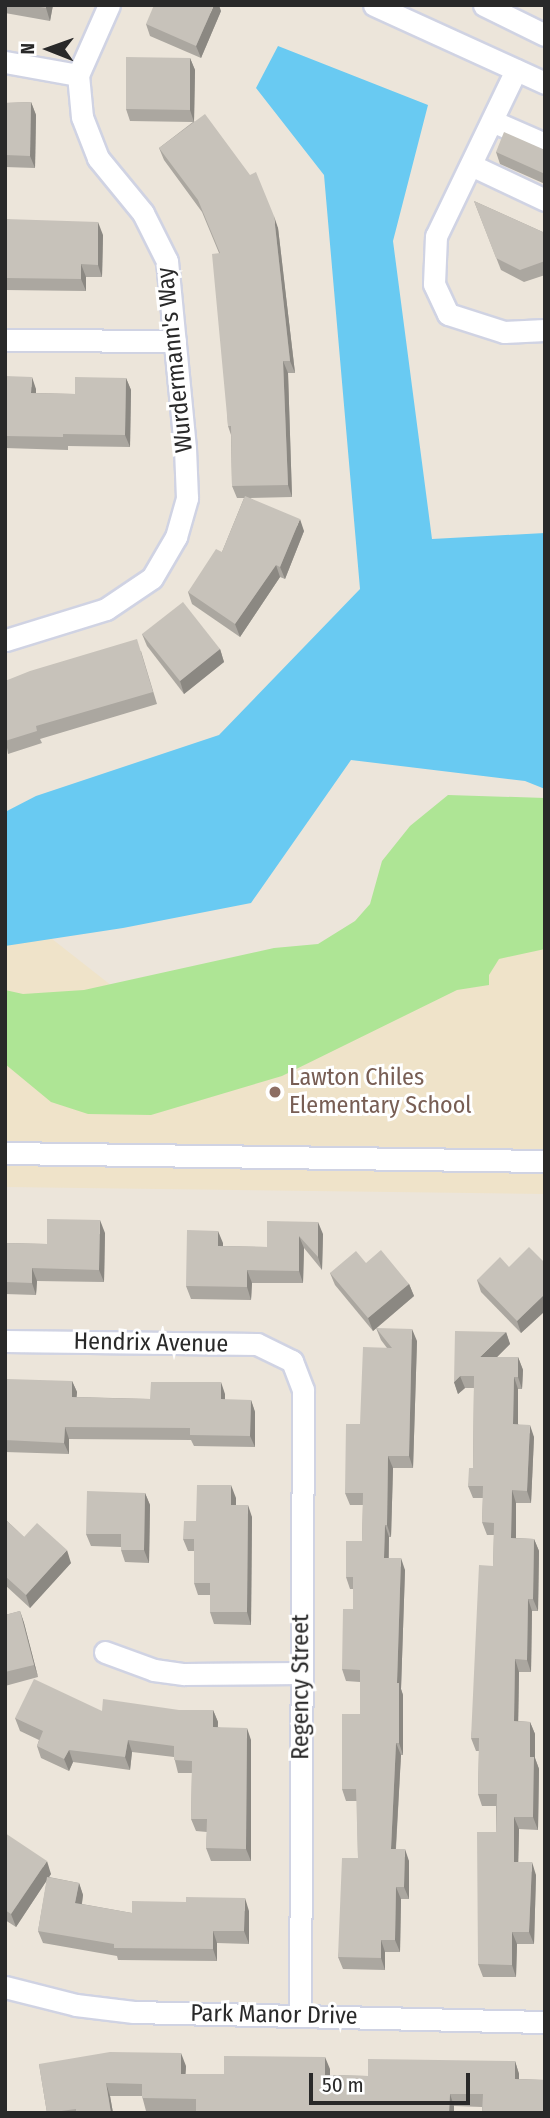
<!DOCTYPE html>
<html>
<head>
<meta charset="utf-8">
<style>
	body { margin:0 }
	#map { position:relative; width:550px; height:2118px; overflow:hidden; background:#ece5da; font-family:"Fira Sans Condensed",sans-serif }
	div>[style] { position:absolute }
	.education>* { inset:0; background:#efe3c9 }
	.green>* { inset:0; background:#aee595 }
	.water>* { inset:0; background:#69caf2 }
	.roads { filter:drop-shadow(2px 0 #d0d3e3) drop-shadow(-2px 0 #d0d3e3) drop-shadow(0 2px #d0d3e3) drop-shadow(0 -2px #d0d3e3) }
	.minor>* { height:21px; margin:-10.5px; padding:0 10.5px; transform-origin:10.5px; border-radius:10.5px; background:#fff }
	.wall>* { inset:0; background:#aba7a0 }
	.shaded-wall>* { inset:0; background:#8b8882 }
	.building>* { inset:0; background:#c7c2ba }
	.dots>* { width:19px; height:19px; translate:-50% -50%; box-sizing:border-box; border:4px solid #fff; border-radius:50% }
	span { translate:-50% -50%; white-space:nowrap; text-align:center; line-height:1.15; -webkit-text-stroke:6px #fff; paint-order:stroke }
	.street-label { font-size:24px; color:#292929 }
	.education-label { font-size:24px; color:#785e54 }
	.left { translate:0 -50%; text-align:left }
	.frame { position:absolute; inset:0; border:7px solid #292929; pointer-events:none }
	.north { position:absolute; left:14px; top:14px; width:70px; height:70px; -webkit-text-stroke:5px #fff; paint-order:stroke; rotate:271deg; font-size:19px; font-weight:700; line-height:28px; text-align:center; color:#292929 }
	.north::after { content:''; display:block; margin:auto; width:24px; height:32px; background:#292929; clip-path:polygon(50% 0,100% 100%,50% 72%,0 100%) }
	.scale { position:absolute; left:309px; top:2073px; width:161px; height:32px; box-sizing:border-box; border:4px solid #292929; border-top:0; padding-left:9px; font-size:21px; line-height:24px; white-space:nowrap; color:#292929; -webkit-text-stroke:5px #fff; paint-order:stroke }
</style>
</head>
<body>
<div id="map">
	<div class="education">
		<div style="clip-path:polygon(545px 818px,545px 1194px,5px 1187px,5px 902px,126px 997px,419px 930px)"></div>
	</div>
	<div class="green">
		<div style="clip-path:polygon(448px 795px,545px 798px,545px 949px,499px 959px,489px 975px,489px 985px,457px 990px,282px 1076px,151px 1115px,88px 1114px,51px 1102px,5px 1064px,5px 990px,23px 994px,84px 990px,274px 948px,318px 944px,355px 921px,370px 904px,382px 861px,410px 826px)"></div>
	</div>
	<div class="water">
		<div style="clip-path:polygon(278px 46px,428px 105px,393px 241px,432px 539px,545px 533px,545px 789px,525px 781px,351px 760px,251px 903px,123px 928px,5px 946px,5px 812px,36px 796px,219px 735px,360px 589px,324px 175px,256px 88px)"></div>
	</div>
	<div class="roads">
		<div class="minor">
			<div style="left:374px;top:5px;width:188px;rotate:24.5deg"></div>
			<div style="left:484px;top:5px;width:68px;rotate:26.2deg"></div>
			<div style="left:5px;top:62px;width:74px;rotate:10.1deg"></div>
			<div style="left:516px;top:70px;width:184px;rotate:115.7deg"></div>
			<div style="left:436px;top:236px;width:48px;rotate:92.4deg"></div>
			<div style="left:434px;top:284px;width:33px;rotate:65deg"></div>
			<div style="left:448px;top:314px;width:59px;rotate:17.8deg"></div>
			<div style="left:504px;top:332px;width:41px;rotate:-2.8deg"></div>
			<div style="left:492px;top:121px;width:58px;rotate:23.5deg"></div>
			<div style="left:471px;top:165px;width:82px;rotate:25.3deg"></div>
			<div style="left:5px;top:340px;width:170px;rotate:0.3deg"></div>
			<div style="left:6px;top:640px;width:105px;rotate:-17.2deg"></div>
			<div style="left:106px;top:609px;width:55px;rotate:-34deg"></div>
			<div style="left:152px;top:578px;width:48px;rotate:-59.7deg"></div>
			<div style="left:176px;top:537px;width:41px;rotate:-74.2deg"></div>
			<div style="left:187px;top:498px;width:50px;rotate:-92.3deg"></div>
			<div style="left:185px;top:448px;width:188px;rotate:-95.5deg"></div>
			<div style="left:167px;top:261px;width:54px;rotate:-116.6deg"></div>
			<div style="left:143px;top:213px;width:71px;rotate:-129.3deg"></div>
			<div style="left:98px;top:158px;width:44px;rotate:-111.3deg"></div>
			<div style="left:82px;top:117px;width:42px;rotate:-95.4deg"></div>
			<div style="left:78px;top:75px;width:77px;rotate:-66.1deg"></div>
			<div style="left:5px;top:1153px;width:540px;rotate:0.85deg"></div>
			<div style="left:5px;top:1341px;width:252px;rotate:0.7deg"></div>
			<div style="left:257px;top:1344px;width:39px;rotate:26deg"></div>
			<div style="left:292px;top:1361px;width:31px;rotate:69deg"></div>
			<div style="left:303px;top:1390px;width:626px;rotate:90.27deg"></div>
			<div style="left:105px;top:1652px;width:52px;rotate:20.2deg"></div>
			<div style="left:154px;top:1670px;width:30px;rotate:8deg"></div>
			<div style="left:184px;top:1674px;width:117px;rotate:-0.5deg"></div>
			<div style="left:5px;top:1987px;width:73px;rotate:14.2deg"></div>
			<div style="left:76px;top:2005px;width:58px;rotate:6.9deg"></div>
			<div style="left:134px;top:2012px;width:411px;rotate:1.4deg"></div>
		</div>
	</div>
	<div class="wall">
		<div style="clip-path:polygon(5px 5px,53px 5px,50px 21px,5px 13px)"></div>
		<div style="clip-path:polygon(221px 11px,201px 58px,150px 36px,146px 24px)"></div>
		<div style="clip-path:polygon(190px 58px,195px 70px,194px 121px,278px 228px,295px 373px,288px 373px,292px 497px,250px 498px,304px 531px,285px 579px,280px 577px,240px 637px,192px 604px,188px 592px,222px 552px,244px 498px,237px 498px,232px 486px,231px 435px,228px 426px,219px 253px,202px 212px,164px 160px,159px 148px,193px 122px,130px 121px,126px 109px)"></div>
		<div style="clip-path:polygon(31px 102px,36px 115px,35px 168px,5px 167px,5px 103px)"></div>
		<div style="clip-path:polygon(545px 150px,545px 184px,500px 164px,496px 152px)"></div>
		<div style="clip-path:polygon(474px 201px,545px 233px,545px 275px,524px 282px,501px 270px)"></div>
		<div style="clip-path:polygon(5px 219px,103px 235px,102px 277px,86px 277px,86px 291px,5px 290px)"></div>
		<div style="clip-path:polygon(5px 376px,36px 389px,36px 393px,75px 394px,126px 378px,131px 390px,130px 447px,68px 446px,68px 450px,5px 448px)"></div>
		<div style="clip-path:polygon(142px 634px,220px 649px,224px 662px,184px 694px,147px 646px)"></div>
		<div style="clip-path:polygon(141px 651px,157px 704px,40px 739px,42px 743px,8px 754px,7px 748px,5px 749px,5px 681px)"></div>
		<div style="clip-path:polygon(267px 1221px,323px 1234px,322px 1270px,304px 1248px,303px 1283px,252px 1283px,251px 1300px,191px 1299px,186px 1286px,223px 1243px,223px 1246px,267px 1247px)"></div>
		<div style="clip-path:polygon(105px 1233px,104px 1282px,37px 1281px,36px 1295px,5px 1294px,5px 1236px,7px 1243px,47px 1244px)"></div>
		<div style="clip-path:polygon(366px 1263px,409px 1284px,414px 1296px,373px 1331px,335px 1285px,330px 1273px)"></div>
		<div style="clip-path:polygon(545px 1263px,545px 1311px,521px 1333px,481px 1292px,477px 1280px,509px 1267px)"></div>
		<div style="clip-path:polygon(376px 1328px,417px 1341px,413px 1468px,393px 1468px,391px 1537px,389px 1537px,389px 1558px,405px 1570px,401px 1689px,403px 1695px,403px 1755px,401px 1755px,396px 1849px,409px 1861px,409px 1899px,401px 1899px,400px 1952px,385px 1952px,385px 1970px,343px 1969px,338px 1957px,358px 1858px,357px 1801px,346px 1801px,342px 1789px,360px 1714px,360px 1682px,346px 1681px,342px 1669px,353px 1609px,353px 1589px,350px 1589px,346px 1577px,362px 1541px,363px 1505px,350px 1505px,345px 1493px,360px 1424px,387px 1348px,381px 1340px)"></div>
		<div style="clip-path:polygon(506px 1332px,510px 1344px,497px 1357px,518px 1357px,523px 1370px,522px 1389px,518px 1389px,518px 1424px,534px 1437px,531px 1503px,516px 1503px,516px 1538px,534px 1539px,539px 1551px,538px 1611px,532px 1611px,531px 1672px,519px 1672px,518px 1721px,530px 1722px,535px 1734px,535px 1758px,539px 1769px,538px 1830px,519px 1829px,518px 1862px,536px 1875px,534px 1944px,517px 1944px,516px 1977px,483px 1977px,478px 1964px,496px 1832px,496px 1806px,482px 1806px,478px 1794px,479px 1751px,476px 1751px,471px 1738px,493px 1566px,494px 1535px,487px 1535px,482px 1522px,483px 1498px,473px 1498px,468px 1486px,473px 1468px,474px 1388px,465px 1388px,458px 1394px,454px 1382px)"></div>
		<div style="clip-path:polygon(72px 1381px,77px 1392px,76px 1397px,150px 1399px,225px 1394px,225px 1400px,251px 1400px,255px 1412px,255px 1447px,194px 1446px,191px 1440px,69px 1439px,69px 1454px,5px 1452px,5px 1396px)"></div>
		<div style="clip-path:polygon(145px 1493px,150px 1505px,149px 1563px,125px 1562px,121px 1550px,121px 1547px,91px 1546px,86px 1534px)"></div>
		<div style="clip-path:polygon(236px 1498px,236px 1505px,252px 1517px,251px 1625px,214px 1624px,210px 1612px,210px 1595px,198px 1595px,194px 1583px,194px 1551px,188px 1551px,183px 1539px,196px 1521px)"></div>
		<div style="clip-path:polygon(5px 1519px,24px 1537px,71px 1563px,30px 1608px,5px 1585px)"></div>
		<div style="clip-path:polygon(20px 1611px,24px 1623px,38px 1677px,5px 1686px,5px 1615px)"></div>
		<div style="clip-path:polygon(179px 1710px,213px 1710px,218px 1722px,218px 1727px,251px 1740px,251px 1861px,211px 1861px,206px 1848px,207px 1832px,196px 1831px,191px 1819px,192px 1773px,178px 1773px,174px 1757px,132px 1752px,130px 1770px,73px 1762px,69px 1771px,41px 1758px,37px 1746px,39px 1740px,20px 1731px,15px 1718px,102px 1711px)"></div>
		<div style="clip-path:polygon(5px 1833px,51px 1874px,49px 1877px,79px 1883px,83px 1895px,82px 1904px,132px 1913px,249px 1911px,249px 1944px,217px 1943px,217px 1961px,118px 1960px,117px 1956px,43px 1943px,38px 1931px,47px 1880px,16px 1927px,5px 1920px)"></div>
		<div style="clip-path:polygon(515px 2061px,519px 2074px,519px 2079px,545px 2080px,545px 2113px,482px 2113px,482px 2107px,454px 2106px,454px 2113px,196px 2113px,196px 2111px,146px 2111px,142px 2096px,110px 2096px,113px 2113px,47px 2113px,39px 2064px,186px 2066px,185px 2074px,224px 2074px,330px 2069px,330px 2075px,368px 2076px)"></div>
	</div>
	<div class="shaded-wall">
		<div style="clip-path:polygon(46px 5px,53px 5px,50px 21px,46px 8px)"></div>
		<div style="clip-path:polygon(214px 5px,219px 5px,221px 11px,201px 58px,196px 46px)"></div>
		<div style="clip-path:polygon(190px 58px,195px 70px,194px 122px,190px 110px)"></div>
		<div style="clip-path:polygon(31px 102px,36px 115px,35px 168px,30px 156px)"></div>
		<div style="clip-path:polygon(274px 216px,278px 228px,295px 373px,290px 361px)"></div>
		<div style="clip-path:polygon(98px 222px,103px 235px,102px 277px,98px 265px)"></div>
		<div style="clip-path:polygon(81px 264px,86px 277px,86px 291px,81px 279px)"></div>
		<div style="clip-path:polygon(283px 361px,288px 373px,292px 497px,288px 485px)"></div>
		<div style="clip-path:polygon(32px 377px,36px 389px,36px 406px,31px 393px)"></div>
		<div style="clip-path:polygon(126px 378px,131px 390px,130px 447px,125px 435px)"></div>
		<div style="clip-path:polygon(300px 519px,304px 531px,285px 579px,280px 567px)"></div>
		<div style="clip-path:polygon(276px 565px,280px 577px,240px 637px,235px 624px)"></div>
		<div style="clip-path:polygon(220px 649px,224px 662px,184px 694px,180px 681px)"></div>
		<div style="clip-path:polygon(100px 1220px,105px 1233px,104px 1282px,99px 1270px)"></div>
		<div style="clip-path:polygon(318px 1222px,323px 1234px,322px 1270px,318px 1257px)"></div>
		<div style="clip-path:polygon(218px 1231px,223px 1243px,223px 1258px,218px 1246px)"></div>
		<div style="clip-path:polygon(299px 1236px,304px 1248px,303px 1283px,299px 1271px)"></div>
		<div style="clip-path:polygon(32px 1268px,37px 1281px,36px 1295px,32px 1283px)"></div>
		<div style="clip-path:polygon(247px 1270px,252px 1283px,251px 1300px,247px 1287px)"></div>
		<div style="clip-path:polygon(409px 1284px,414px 1296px,373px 1331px,368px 1318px)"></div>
		<div style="clip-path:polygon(545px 1294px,545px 1311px,521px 1333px,517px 1321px)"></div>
		<div style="clip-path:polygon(412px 1329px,417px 1341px,413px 1468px,409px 1456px)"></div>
		<div style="clip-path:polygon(506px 1332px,510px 1344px,485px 1369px,480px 1357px)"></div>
		<div style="clip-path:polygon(518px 1357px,523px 1370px,522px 1389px,518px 1377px)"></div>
		<div style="clip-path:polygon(460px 1376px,465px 1388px,458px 1394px,454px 1382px)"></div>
		<div style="clip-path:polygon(514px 1377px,518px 1389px,518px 1437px,513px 1424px)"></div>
		<div style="clip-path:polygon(72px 1381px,77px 1392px,76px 1409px,72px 1397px)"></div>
		<div style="clip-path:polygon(221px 1382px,225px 1394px,225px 1411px,221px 1399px)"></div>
		<div style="clip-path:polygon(251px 1400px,255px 1412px,255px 1447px,250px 1436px)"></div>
		<div style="clip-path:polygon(530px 1425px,534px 1437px,531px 1503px,527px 1491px)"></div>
		<div style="clip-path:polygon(65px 1427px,69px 1439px,69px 1454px,64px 1443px)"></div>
		<div style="clip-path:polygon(388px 1456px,393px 1468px,391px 1537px,387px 1525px)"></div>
		<div style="clip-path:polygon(231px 1485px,236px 1498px,236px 1517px,231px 1505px)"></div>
		<div style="clip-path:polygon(512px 1490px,516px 1503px,516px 1550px,511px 1538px)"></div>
		<div style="clip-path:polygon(145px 1493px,150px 1505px,149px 1563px,144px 1550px)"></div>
		<div style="clip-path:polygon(248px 1505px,252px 1517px,251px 1625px,247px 1612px)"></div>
		<div style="clip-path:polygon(385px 1525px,389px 1537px,388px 1570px,384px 1558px)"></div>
		<div style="clip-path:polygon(534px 1539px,539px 1551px,538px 1611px,533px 1599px)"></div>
		<div style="clip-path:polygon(67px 1550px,71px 1563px,30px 1608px,26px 1595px)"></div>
		<div style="clip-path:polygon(401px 1558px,405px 1570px,401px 1689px,403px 1695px,403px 1755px,399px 1743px,397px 1683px)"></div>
		<div style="clip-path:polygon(528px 1599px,532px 1611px,531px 1672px,527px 1660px)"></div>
		<div style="clip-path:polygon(20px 1611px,24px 1623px,38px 1677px,34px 1665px)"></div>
		<div style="clip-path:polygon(515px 1659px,519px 1672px,518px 1734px,514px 1721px)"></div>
		<div style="clip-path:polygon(213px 1710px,218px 1722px,217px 1739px,213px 1727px)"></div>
		<div style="clip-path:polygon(530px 1722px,535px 1734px,535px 1758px,539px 1769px,538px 1830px,533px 1817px,530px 1757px)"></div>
		<div style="clip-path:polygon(247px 1728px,251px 1740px,251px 1861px,246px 1849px)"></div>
		<div style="clip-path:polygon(128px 1740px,132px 1752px,130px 1770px,125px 1757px)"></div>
		<div style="clip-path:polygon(396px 1743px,401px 1755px,395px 1861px,391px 1849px)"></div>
		<div style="clip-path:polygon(69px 1750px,73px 1762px,69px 1771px,64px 1759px)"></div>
		<div style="clip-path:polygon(514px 1817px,519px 1829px,518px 1874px,514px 1862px)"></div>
		<div style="clip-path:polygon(405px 1849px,409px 1861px,409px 1899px,404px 1887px)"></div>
		<div style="clip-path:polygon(47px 1861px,51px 1874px,16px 1927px,11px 1914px)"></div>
		<div style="clip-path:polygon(532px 1862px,536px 1875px,534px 1944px,529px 1932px)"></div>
		<div style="clip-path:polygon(79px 1883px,83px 1895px,80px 1915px,75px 1903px)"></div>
		<div style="clip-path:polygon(396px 1887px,401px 1899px,400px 1952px,395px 1940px)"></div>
		<div style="clip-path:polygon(245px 1898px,249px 1911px,249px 1944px,244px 1931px)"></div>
		<div style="clip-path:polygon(213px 1931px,217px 1943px,217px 1961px,213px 1949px)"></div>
		<div style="clip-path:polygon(512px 1932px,517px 1944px,516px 1977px,512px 1965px)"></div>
		<div style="clip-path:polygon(381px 1940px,385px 1952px,385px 1970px,381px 1958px)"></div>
		<div style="clip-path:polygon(181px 2053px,186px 2066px,185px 2086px,181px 2074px)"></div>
		<div style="clip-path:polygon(325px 2057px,330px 2069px,330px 2087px,325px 2075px)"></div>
		<div style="clip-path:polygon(515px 2061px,519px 2074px,519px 2091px,515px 2079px)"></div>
		<div style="clip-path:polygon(106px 2083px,110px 2096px,113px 2113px,111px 2113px)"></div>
		<div style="clip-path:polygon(450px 2094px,454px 2106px,454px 2113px,449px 2113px)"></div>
	</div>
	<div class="building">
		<div style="clip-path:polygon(27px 5px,46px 5px,46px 8px)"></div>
		<div style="clip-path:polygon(154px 5px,214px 5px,196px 46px,146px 24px)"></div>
		<div style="clip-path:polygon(126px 57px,190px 58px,190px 110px,126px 109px)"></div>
		<div style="clip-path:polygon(31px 102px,30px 156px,5px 155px,5px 103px)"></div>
		<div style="clip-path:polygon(205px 114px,250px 175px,256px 172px,274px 216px,290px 361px,283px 361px,288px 485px,232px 486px,231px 426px,228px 426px,212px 254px,220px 253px,198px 200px,159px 148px)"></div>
		<div style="clip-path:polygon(504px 132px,545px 150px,545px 174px,496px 152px)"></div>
		<div style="clip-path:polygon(474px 201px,545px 233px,545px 261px,520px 270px,496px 258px)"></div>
		<div style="clip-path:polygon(5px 219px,98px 222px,98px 265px,81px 264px,81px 279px,5px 278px)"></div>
		<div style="clip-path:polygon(5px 376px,32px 377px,31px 393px,75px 394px,75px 377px,126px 378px,125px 435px,63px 434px,63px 437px,5px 436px)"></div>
		<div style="clip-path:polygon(245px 496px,300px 519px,280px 567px,276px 565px,235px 624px,188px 592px,216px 549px,222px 552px)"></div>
		<div style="clip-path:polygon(183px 602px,220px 649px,180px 681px,142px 634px)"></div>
		<div style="clip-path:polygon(137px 639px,153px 692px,36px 726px,37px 731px,5px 741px,5px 681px,30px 671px)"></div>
		<div style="clip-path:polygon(47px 1219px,100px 1220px,99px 1270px,32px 1268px,32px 1283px,5px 1282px,5px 1243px,47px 1244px)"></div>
		<div style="clip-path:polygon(267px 1221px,318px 1222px,318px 1257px,299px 1236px,299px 1271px,247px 1270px,247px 1287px,186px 1286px,187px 1230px,218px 1231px,218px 1246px,267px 1247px)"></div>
		<div style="clip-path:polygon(529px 1247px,545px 1263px,545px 1294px,517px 1321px,477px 1280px,500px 1257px,509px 1267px)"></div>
		<div style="clip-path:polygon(381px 1250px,409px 1284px,368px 1318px,330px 1273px,356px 1251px,366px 1263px)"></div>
		<div style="clip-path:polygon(376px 1328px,412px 1329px,409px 1456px,388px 1456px,387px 1525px,385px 1525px,384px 1558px,401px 1558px,397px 1683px,399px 1683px,399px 1743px,396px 1743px,391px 1849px,405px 1849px,404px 1887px,396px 1887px,395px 1940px,381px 1940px,381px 1958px,338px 1957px,342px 1858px,358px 1858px,356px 1789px,342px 1789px,342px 1714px,360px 1714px,360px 1670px,342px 1669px,343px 1609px,353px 1609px,353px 1577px,346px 1577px,346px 1541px,362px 1541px,363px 1493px,345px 1493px,346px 1424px,360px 1424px,363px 1347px,392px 1348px)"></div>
		<div style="clip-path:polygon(455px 1331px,506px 1332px,480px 1357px,518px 1357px,518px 1377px,514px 1377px,513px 1424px,530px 1425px,527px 1491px,512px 1490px,511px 1538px,534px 1539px,533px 1599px,528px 1599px,527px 1660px,515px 1659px,514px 1721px,530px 1722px,530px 1757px,534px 1757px,533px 1817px,514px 1817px,514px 1862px,532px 1862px,531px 1887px,529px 1932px,512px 1932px,512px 1965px,478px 1964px,477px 1832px,496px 1832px,497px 1794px,478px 1794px,479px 1738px,471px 1738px,479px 1565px,493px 1566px,494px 1523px,482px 1522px,483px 1486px,468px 1486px,469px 1468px,473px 1468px,474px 1376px,460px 1376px,454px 1382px)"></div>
		<div style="clip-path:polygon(7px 1379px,72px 1381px,72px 1397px,105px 1398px,150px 1399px,151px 1382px,221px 1382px,221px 1399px,251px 1400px,250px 1436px,190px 1435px,190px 1428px,65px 1427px,64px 1443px,5px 1440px,5px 1396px,6px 1396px)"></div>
		<div style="clip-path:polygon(197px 1485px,231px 1485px,231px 1505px,248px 1505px,247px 1612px,210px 1612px,210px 1583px,194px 1583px,194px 1539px,183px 1539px,184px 1521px,196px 1521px)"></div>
		<div style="clip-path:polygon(87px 1491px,145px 1493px,144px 1550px,121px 1550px,121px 1534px,86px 1534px)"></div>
		<div style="clip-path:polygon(5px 1519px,24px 1537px,37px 1523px,67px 1550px,26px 1595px,5px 1576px)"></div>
		<div style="clip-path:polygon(20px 1611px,34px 1665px,5px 1672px,5px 1615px)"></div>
		<div style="clip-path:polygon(34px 1679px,102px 1711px,103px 1699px,179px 1710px,213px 1710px,213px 1727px,247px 1728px,246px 1849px,206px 1848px,207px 1819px,191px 1819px,192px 1761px,174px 1760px,174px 1746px,128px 1740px,125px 1757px,69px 1750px,64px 1759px,37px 1746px,43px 1731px,15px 1718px)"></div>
		<div style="clip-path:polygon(5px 1833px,47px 1861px,11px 1914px,5px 1910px)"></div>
		<div style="clip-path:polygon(47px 1877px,79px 1883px,75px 1903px,132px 1913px,132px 1901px,186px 1902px,186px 1897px,245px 1898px,244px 1931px,213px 1931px,213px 1949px,114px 1948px,114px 1944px,38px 1931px)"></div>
		<div style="clip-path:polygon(110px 2052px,181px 2053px,181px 2074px,224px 2074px,224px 2056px,325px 2057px,325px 2075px,368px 2076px,368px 2059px,515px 2061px,515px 2079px,545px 2080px,545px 2111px,537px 2111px,537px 2113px,482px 2113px,483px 2094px,450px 2094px,449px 2113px,345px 2113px,250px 2111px,250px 2113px,196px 2113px,196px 2099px,142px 2098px,142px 2084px,106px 2083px,111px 2113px,76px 2113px,76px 2109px,47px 2113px,39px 2064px)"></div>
	</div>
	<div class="dots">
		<div style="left:275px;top:1092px;background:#8d6e63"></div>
	</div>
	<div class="street-label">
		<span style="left:175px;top:360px;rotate:-96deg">Wurdermann's Way</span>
		<span style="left:151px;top:1343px;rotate:1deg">Hendrix Avenue</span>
		<span style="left:301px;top:1687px;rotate:-90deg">Regency Street</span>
		<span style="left:274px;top:2015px;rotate:1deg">Park Manor Drive</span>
	</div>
	<div class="education-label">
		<span class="left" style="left:289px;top:1092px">Lawton Chiles<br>Elementary School</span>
	</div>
	<div class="frame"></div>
	<div class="north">N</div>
	<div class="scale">50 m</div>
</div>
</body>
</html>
